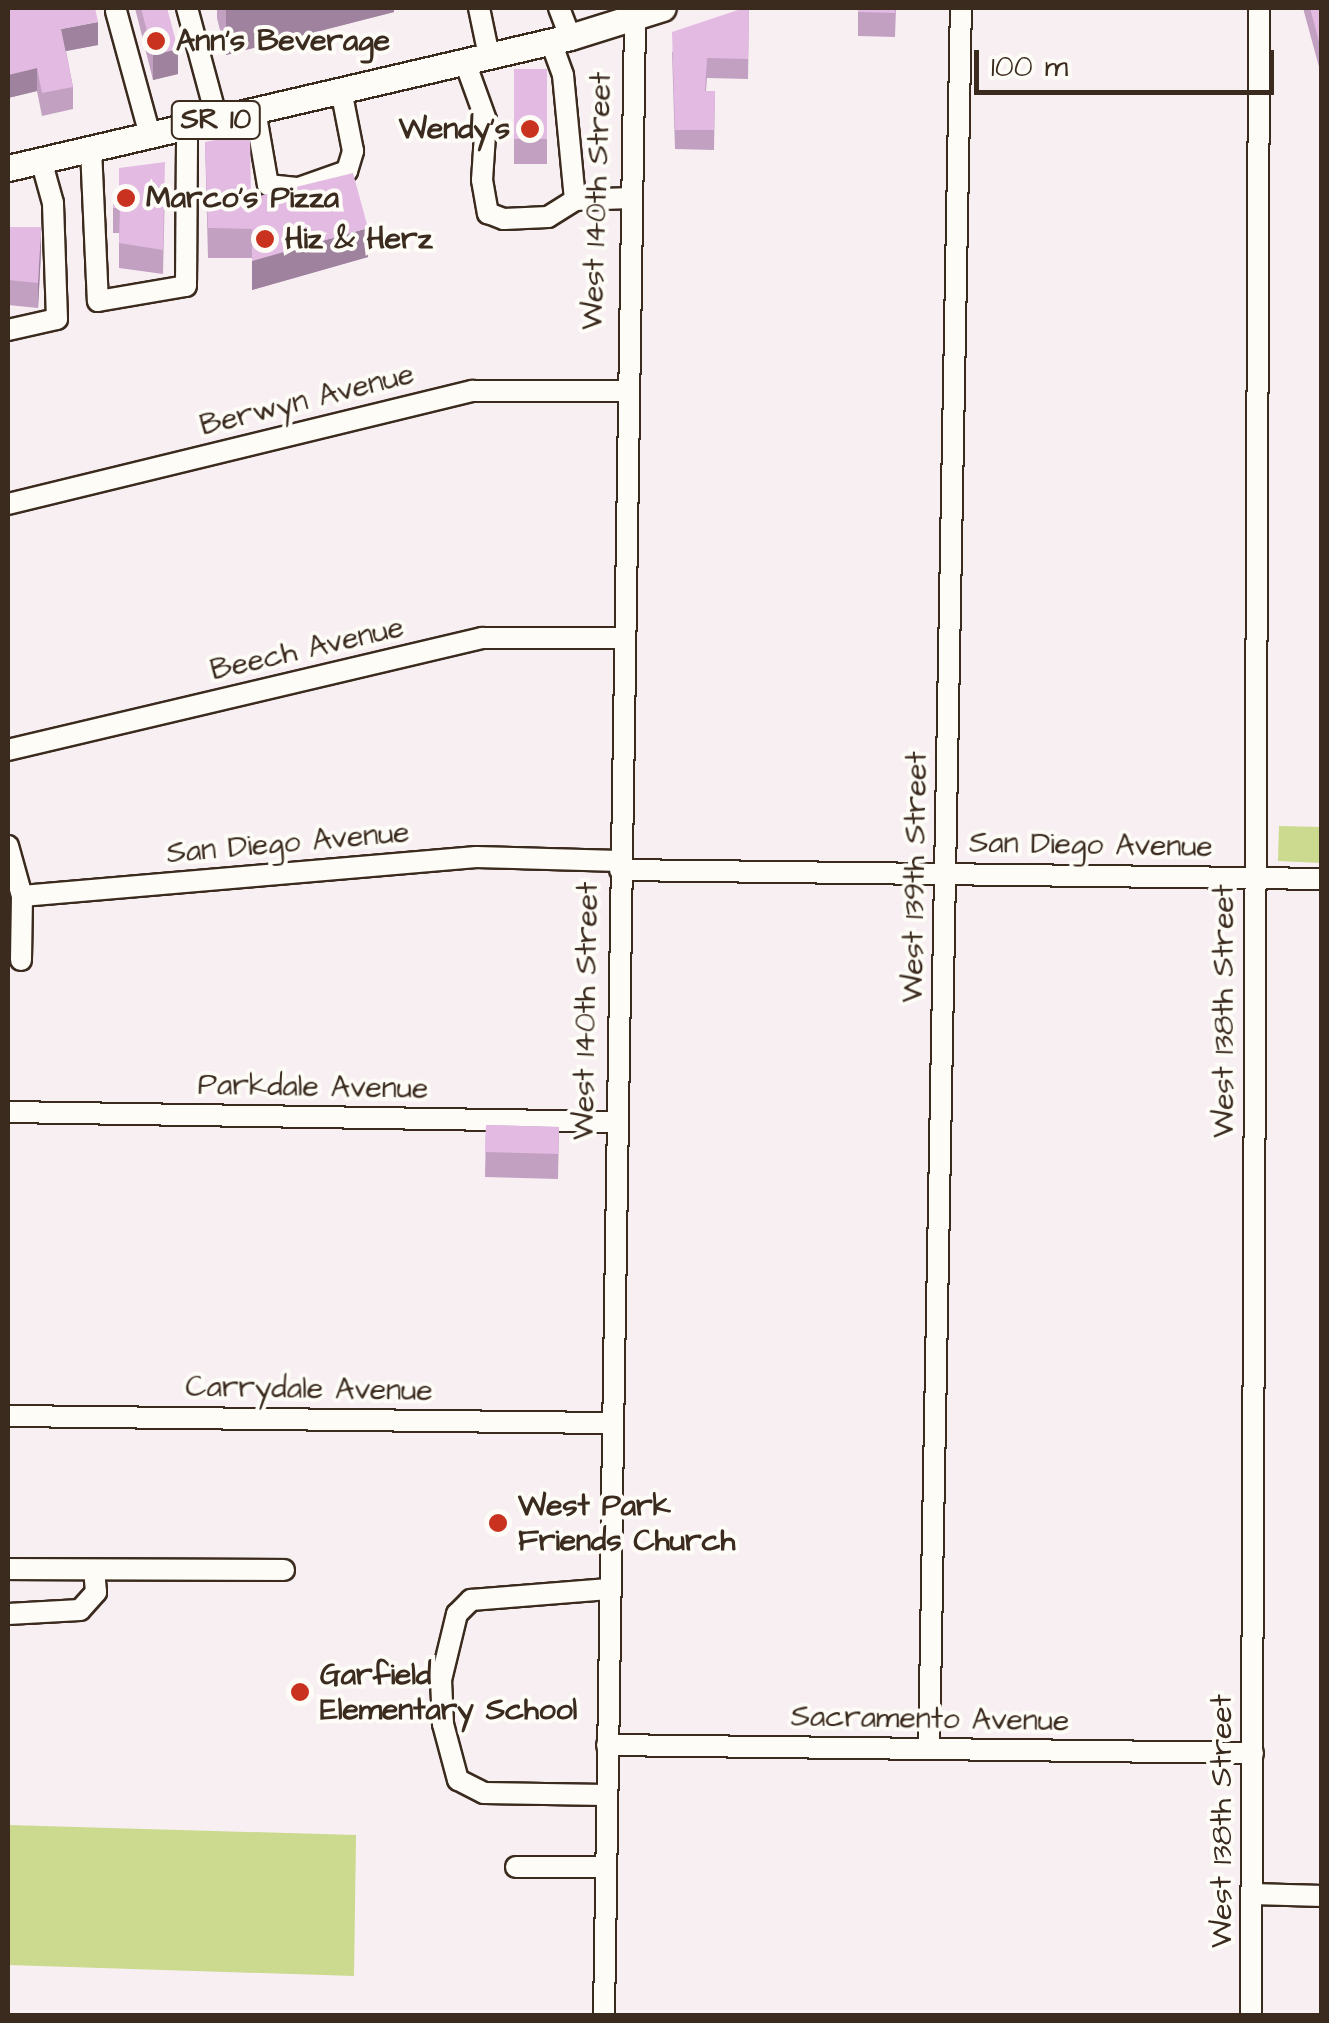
<!DOCTYPE html>
<html>
<head>
<meta charset="utf-8">
<style>
	body { margin:0 }
	#map { position:relative; width:1329px; height:2023px; overflow:hidden; background:#f8eff3; font-family:"Architects Daughter",sans-serif }
	div>[style] { position:absolute }
	.green>* { inset:0; background:#cbda8e }
	.roads { filter:drop-shadow(2px 0 #3b2a1e) drop-shadow(-2px 0 #3b2a1e) drop-shadow(0 2px #3b2a1e) drop-shadow(0 -2px #3b2a1e) }
	.minor>* { height:20px; margin:-10px; padding:0 10px; transform-origin:10px; border-radius:10px; background:#fdfcf7 }
	.major>* { height:25px; margin:-12.5px; padding:0 12.5px; transform-origin:12.5px; border-radius:12.5px; background:#fdfcf7 }
	.wall>* { inset:0; background:#c2a0c2 }
	.shaded-wall>* { inset:0; background:#9e829e }
	.building>* { inset:0; background:#e2bae2 }
	.dots>* { width:28px; height:28px; translate:-50% -50%; box-sizing:border-box; border:5px solid #fdfcf7; border-radius:50% }
	span { translate:-50% -50%; white-space:nowrap; text-align:center; line-height:1.15; -webkit-text-stroke:8px #fdfcf7; paint-order:stroke }
	.shield-label span { padding:2px 8px; background:#fdfcf7; border:2px solid; border-radius:8px; -webkit-text-stroke-width:0 }
	.shield-label { font-size:28px; color:#3b2a1e; font-weight:700 }
	.poi-label { font-size:30px; color:#3b2a1e; font-weight:700 }
	.left { translate:0 -50%; text-align:left }
	.right { translate:-100% -50%; text-align:right }
	.street-label { font-size:30px; color:#3b2a1e }
	.frame { position:absolute; inset:0; border:10px solid #3b2a1e; pointer-events:none }
	.scale { position:absolute; left:974px; top:50px; width:300px; height:45px; box-sizing:border-box; border:5px solid #3b2a1e; border-top:0; padding-left:12px; font-size:30px; line-height:35px; white-space:nowrap; color:#3b2a1e; -webkit-text-stroke:8px #fdfcf7; paint-order:stroke }
</style>
</head>
<body>
<div id="map">
	<div class="green">
		<div style="clip-path:polygon(1279px 826px,1321px 827px,1321px 863px,1278px 861px)"></div>
		<div style="clip-path:polygon(8px 1825px,356px 1835px,354px 1976px,8px 1965px)"></div>
	</div>
	<div class="roads">
		<div class="minor">
			<div style="left:187px;top:8px;width:115px;rotate:74.9deg"></div>
			<div style="left:479px;top:8px;width:49px;rotate:78.2deg"></div>
			<div style="left:559px;top:8px;width:31px;rotate:69deg"></div>
			<div style="left:116px;top:11px;width:129px;rotate:74.7deg"></div>
			<div style="left:551px;top:42px;width:35px;rotate:70deg"></div>
			<div style="left:563px;top:75px;width:126px;rotate:84.5deg"></div>
			<div style="left:465px;top:62px;width:62px;rotate:70.1deg"></div>
			<div style="left:486px;top:120px;width:60px;rotate:93.8deg"></div>
			<div style="left:482px;top:180px;width:34px;rotate:80deg"></div>
			<div style="left:488px;top:213px;width:17px;rotate:21deg"></div>
			<div style="left:504px;top:219px;width:44px;rotate:-2.6deg"></div>
			<div style="left:548px;top:217px;width:32px;rotate:-32deg"></div>
			<div style="left:575px;top:200px;width:54px;rotate:-2.1deg"></div>
			<div style="left:255px;top:110px;width:76px;rotate:80.2deg"></div>
			<div style="left:268px;top:185px;width:31px;rotate:6deg"></div>
			<div style="left:299px;top:188px;width:51px;rotate:-19.5deg"></div>
			<div style="left:347px;top:171px;width:21px;rotate:-73deg"></div>
			<div style="left:353px;top:151px;width:62px;rotate:-101.1deg"></div>
			<div style="left:91px;top:149px;width:152px;rotate:87.4deg"></div>
			<div style="left:98px;top:301px;width:89px;rotate:-9.7deg"></div>
			<div style="left:186px;top:286px;width:160px;rotate:-89.6deg"></div>
			<div style="left:8px;top:330px;width:50px;rotate:-12.7deg"></div>
			<div style="left:57px;top:319px;width:116px;rotate:-92deg"></div>
			<div style="left:53px;top:203px;width:45px;rotate:-105.6deg"></div>
			<div style="left:8px;top:504px;width:478px;rotate:-13.7deg"></div>
			<div style="left:472px;top:391px;width:153px"></div>
			<div style="left:8px;top:750px;width:487px;rotate:-13.3deg"></div>
			<div style="left:482px;top:638px;width:142px"></div>
			<div style="left:8px;top:846px;width:52px;rotate:74.4deg"></div>
			<div style="left:22px;top:896px;width:64px;rotate:90.9deg"></div>
			<div style="left:620px;top:870px;width:702px;rotate:0.73deg"></div>
			<div style="left:22px;top:896px;width:456px;rotate:-4.9deg"></div>
			<div style="left:476px;top:857px;width:144px;rotate:1.6deg"></div>
			<div style="left:8px;top:1112px;width:609px;rotate:0.94deg"></div>
			<div style="left:8px;top:1416px;width:602px;rotate:0.67deg"></div>
			<div style="left:8px;top:1569px;width:276px;rotate:0.2deg"></div>
			<div style="left:8px;top:1614px;width:72px;rotate:-3.2deg"></div>
			<div style="left:80px;top:1610px;width:24px;rotate:-48deg"></div>
			<div style="left:96px;top:1592px;width:21px;rotate:-95deg"></div>
			<div style="left:607px;top:1745px;width:646px;rotate:0.71deg"></div>
			<div style="left:929px;top:1748px;width:1740px;rotate:-88.95deg"></div>
			<div style="left:606px;top:1795px;width:122px;rotate:-179.1deg"></div>
			<div style="left:484px;top:1793px;width:29px;rotate:-153deg"></div>
			<div style="left:458px;top:1780px;width:58px;rotate:-105deg"></div>
			<div style="left:443px;top:1724px;width:44px;rotate:-92.6deg"></div>
			<div style="left:441px;top:1680px;width:68px;rotate:-76.4deg"></div>
			<div style="left:457px;top:1614px;width:20px;rotate:-45deg"></div>
			<div style="left:471px;top:1600px;width:138px;rotate:-4.6deg"></div>
			<div style="left:516px;top:1867px;width:90px"></div>
			<div style="left:1253px;top:1894px;width:69px;rotate:1.7deg"></div>
			<div style="left:604px;top:2016px;width:1998px;rotate:-89.11deg"></div>
			<div style="left:1251px;top:2016px;width:2008px;rotate:-89.77deg"></div>
		</div>
		<div class="major">
			<div style="left:8px;top:168px;width:577px;rotate:-13.12deg"></div>
			<div style="left:570px;top:37px;width:97px;rotate:-17.3deg"></div>
		</div>
	</div>
	<div class="wall">
		<div style="clip-path:polygon(135px 8px,167px 8px,178px 74px,153px 80px)"></div>
		<div style="clip-path:polygon(217px 8px,394px 8px,394px 12px,226px 55px,217px 18px)"></div>
		<div style="clip-path:polygon(749px 8px,748px 79px,707px 78px,706px 91px,715px 91px,714px 150px,675px 149px,672px 52px)"></div>
		<div style="clip-path:polygon(858px 8px,896px 8px,895px 37px,858px 36px)"></div>
		<div style="clip-path:polygon(1303px 8px,1322px 8px,1322px 78px)"></div>
		<div style="clip-path:polygon(8px 9px,98px 45px,66px 51px,73px 87px,73px 109px,42px 116px,37px 91px,8px 98px)"></div>
		<div style="clip-path:polygon(514px 69px,547px 69px,547px 164px,514px 164px)"></div>
		<div style="clip-path:polygon(205px 142px,251px 198px,368px 257px,252px 290px,252px 258px,208px 258px)"></div>
		<div style="clip-path:polygon(165px 187px,163px 274px,119px 268px,119px 233px,113px 233px,113px 192px)"></div>
		<div style="clip-path:polygon(8px 227px,41px 252px,38px 308px,8px 305px)"></div>
		<div style="clip-path:polygon(486px 1125px,559px 1127px,558px 1179px,485px 1177px)"></div>
	</div>
	<div class="shaded-wall">
		<div style="clip-path:polygon(226px 8px,394px 8px,394px 12px,226px 55px)"></div>
		<div style="clip-path:polygon(98px 22px,98px 45px,61px 52px,61px 29px)"></div>
		<div style="clip-path:polygon(178px 49px,178px 74px,153px 80px,153px 55px)"></div>
		<div style="clip-path:polygon(37px 68px,37px 91px,8px 98px,8px 75px)"></div>
		<div style="clip-path:polygon(41px 227px,41px 252px,38px 308px,38px 283px)"></div>
		<div style="clip-path:polygon(368px 228px,368px 257px,252px 290px,252px 261px)"></div>
	</div>
	<div class="building">
		<div style="clip-path:polygon(15px 8px,95px 8px,98px 22px,61px 29px,73px 87px,42px 93px,37px 68px,8px 75px,8px 9px)"></div>
		<div style="clip-path:polygon(141px 8px,167px 8px,178px 49px,153px 55px)"></div>
		<div style="clip-path:polygon(744px 8px,749px 8px,748px 59px,707px 58px,705px 91px,715px 91px,714px 130px,675px 130px,672px 32px)"></div>
		<div style="clip-path:polygon(858px 8px,895px 8px,895px 13px,858px 12px)"></div>
		<div style="clip-path:polygon(1310px 8px,1322px 8px,1322px 53px)"></div>
		<div style="clip-path:polygon(514px 69px,547px 69px,547px 139px,514px 139px)"></div>
		<div style="clip-path:polygon(250px 133px,251px 198px,353px 173px,368px 228px,252px 261px,252px 229px,208px 228px,205px 142px)"></div>
		<div style="clip-path:polygon(165px 162px,163px 250px,119px 243px,120px 208px,113px 208px,113px 192px,119px 192px,119px 168px)"></div>
		<div style="clip-path:polygon(8px 227px,41px 227px,38px 283px,8px 280px)"></div>
		<div style="clip-path:polygon(486px 1125px,559px 1127px,558px 1154px,485px 1152px)"></div>
	</div>
	<div class="dots">
		<div style="left:156px;top:41px;background:#c8321e"></div>
		<div style="left:530px;top:129px;background:#c8321e"></div>
		<div style="left:126px;top:198px;background:#c8321e"></div>
		<div style="left:265px;top:239px;background:#c8321e"></div>
		<div style="left:498px;top:1523px;background:#c8321e"></div>
		<div style="left:300px;top:1692px;background:#c8321e"></div>
	</div>
	<div class="shield-label">
		<span style="left:216px;top:120px">SR 10</span>
	</div>
	<div class="poi-label">
		<span class="left" style="left:176px;top:41px">Ann's Beverage</span>
		<span class="right" style="left:510px;top:129px">Wendy's</span>
		<span class="left" style="left:146px;top:198px">Marco's Pizza</span>
		<span class="left" style="left:285px;top:239px">Hiz &amp; Herz</span>
		<span class="left" style="left:518px;top:1523px">West Park<br>Friends Church</span>
		<span class="left" style="left:320px;top:1692px">Garfield<br>Elementary School</span>
	</div>
	<div class="street-label">
		<span style="left:597px;top:201px;rotate:-88deg">West 140th Street</span>
		<span style="left:307px;top:400px;rotate:-14deg">Berwyn Avenue</span>
		<span style="left:307px;top:649px;rotate:-13deg">Beech Avenue</span>
		<span style="left:288px;top:843px;rotate:-5deg">San Diego Avenue</span>
		<span style="left:1091px;top:845px;rotate:1deg">San Diego Avenue</span>
		<span style="left:915px;top:877px;rotate:-89deg">West 139th Street</span>
		<span style="left:586px;top:1011px;rotate:-89deg">West 140th Street</span>
		<span style="left:1224px;top:1011px;rotate:-90deg">West 138th Street</span>
		<span style="left:313px;top:1087px;rotate:1deg">Parkdale Avenue</span>
		<span style="left:309px;top:1389px;rotate:1deg">Carrydale Avenue</span>
		<span style="left:930px;top:1719px;rotate:1deg">Sacramento Avenue</span>
		<span style="left:1222px;top:1821px;rotate:-90deg">West 138th Street</span>
	</div>
	<div class="frame"></div>
	<div class="scale">100 m</div>
</div>
</body>
</html>
